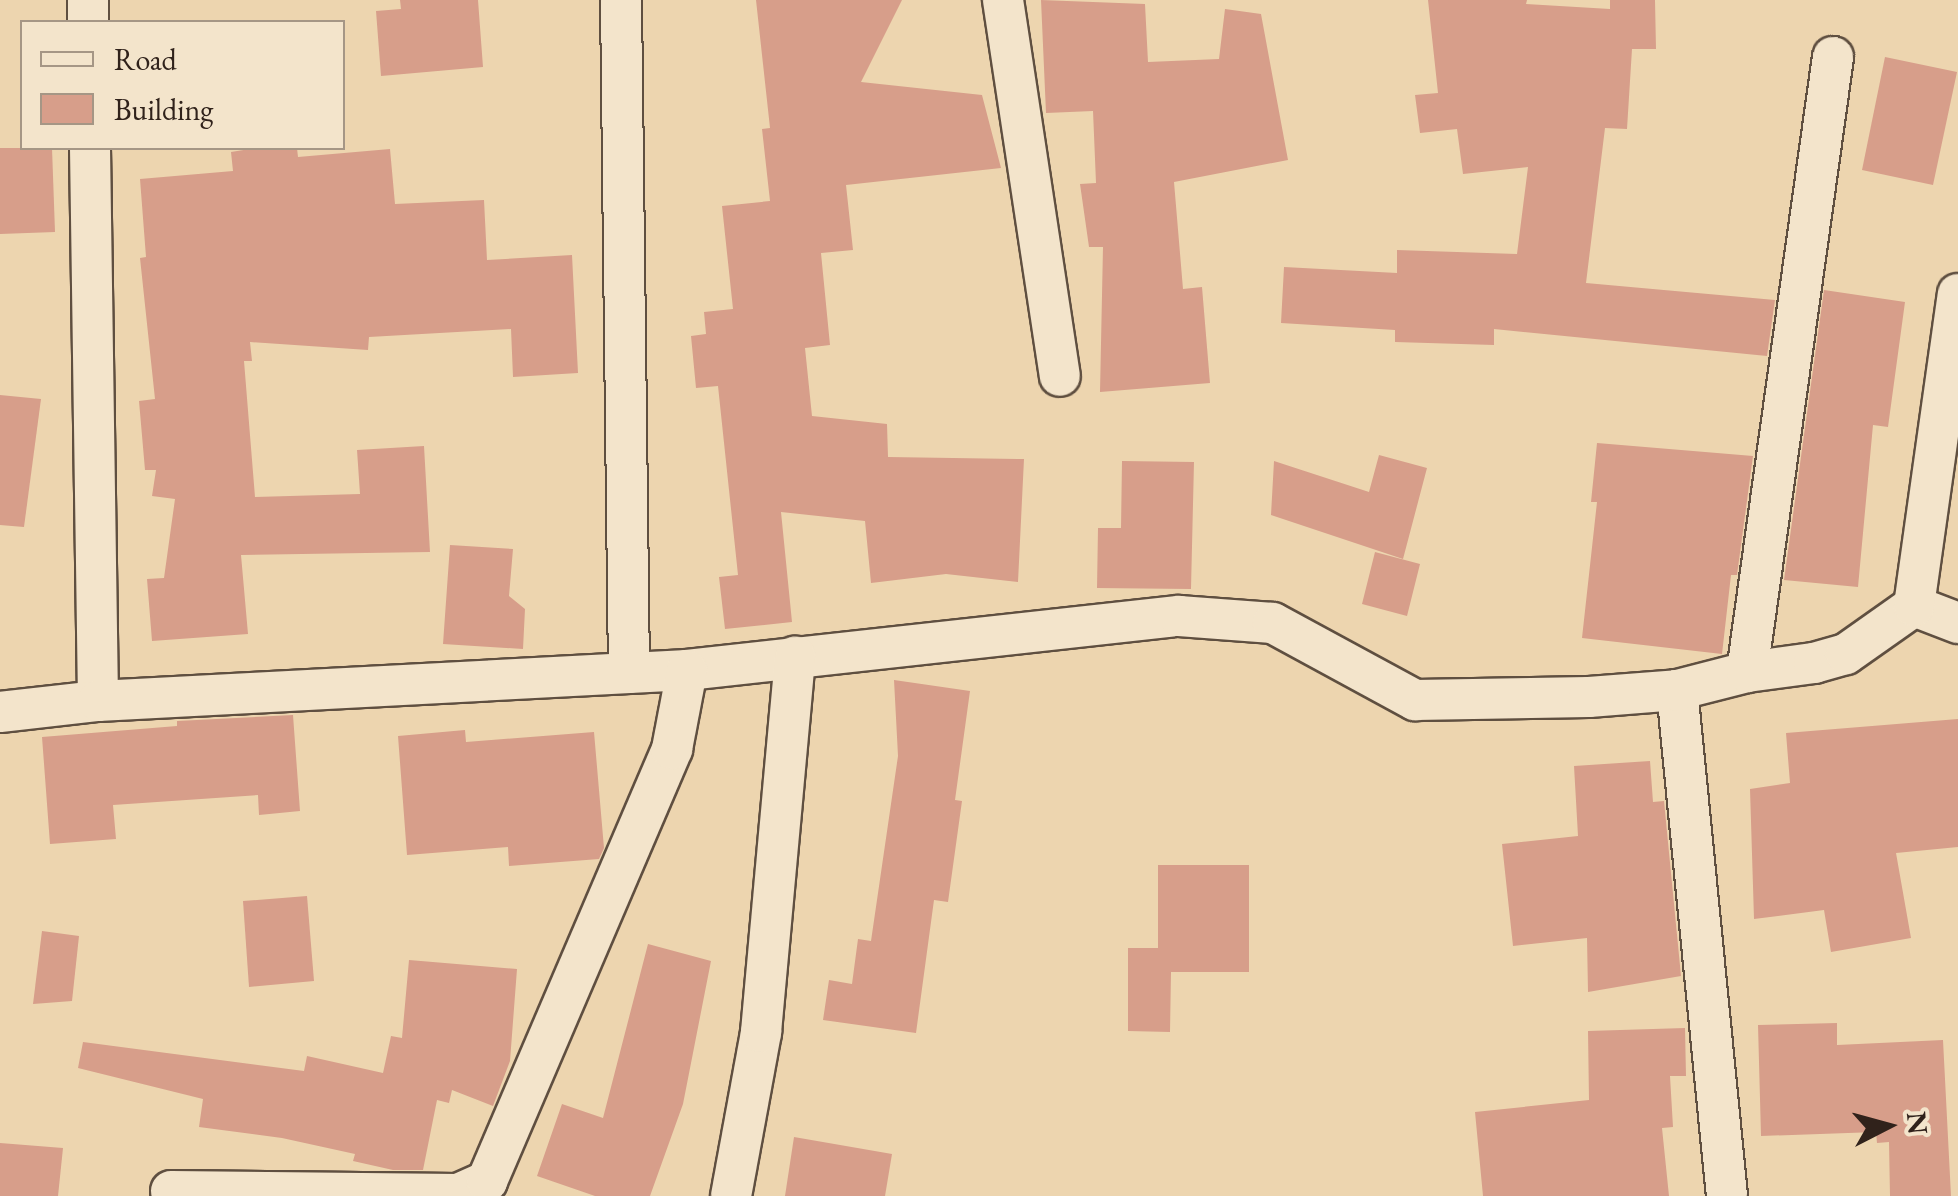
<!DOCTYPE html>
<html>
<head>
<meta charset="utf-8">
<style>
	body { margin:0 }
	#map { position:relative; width:1958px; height:1196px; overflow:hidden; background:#edd5af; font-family:"EB Garamond",serif }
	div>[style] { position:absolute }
	.building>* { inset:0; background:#d79e8a }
	.roads { filter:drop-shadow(2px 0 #5f4f40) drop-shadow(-2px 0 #5f4f40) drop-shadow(0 2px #5f4f40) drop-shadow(0 -2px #5f4f40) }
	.minor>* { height:40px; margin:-20px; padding:0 20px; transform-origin:20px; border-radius:20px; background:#f3e4cb }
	span { translate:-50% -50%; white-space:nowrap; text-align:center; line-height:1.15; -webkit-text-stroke:10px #f3e4cb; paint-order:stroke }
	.legend { position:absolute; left:20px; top:20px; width:325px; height:130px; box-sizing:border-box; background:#f3e4cb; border:2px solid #a59685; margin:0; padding:12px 18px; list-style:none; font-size:30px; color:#30221b }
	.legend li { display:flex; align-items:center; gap:20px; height:50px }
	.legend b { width:50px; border:2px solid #a59685 }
	.north { position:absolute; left:1838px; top:1076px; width:100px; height:100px; -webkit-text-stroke:8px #f3e4cb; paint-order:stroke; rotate:84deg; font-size:28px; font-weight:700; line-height:40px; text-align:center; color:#30221b }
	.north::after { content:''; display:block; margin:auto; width:35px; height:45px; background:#30221b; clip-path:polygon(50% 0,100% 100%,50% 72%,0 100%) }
</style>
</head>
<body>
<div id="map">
	<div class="building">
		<div style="clip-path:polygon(400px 0,478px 0,483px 67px,381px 76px,376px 11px,401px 9px)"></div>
		<div style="clip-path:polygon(756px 0,902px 0,861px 82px,982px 95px,1001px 168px,846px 185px,853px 250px,821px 253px,830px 345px,805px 348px,812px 416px,887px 424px,888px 457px,1024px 459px,1018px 582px,946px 574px,871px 583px,865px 521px,781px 512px,792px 622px,725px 629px,719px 577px,738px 575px,718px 386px,696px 388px,691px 336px,706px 334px,704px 312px,733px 309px,722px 206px,770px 201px,762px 129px,770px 128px)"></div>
		<div style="clip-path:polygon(1041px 0,1145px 4px,1148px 62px,1219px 59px,1225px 9px,1261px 14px,1288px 160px,1174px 182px,1183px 289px,1202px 287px,1210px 383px,1100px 392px,1103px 247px,1089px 247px,1080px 184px,1096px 183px,1093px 111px,1046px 113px)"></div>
		<div style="clip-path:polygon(1428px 0,1527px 0,1526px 4px,1610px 9px,1610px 0,1655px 0,1656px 49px,1632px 49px,1627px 129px,1605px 128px,1586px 283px,1775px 300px,1767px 356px,1494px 329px,1494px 345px,1395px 342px,1395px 330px,1281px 323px,1284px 267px,1397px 273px,1397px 250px,1517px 254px,1528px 167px,1463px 174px,1457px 129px,1420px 133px,1415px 95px,1438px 93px)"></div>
		<div style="clip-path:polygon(1885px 57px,1957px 72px,1933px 185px,1862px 170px)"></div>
		<div style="clip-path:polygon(0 148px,52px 148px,55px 232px,0 234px)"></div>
		<div style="clip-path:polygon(256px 148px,297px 148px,298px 157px,390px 149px,395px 204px,484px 200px,487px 260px,572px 255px,578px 373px,513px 377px,511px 329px,369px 337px,368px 350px,250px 342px,252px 361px,244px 361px,255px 497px,360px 494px,357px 450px,424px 446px,430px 552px,241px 555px,248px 634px,152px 641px,147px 579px,164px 578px,175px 499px,152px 496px,156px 470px,145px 470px,139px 401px,155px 399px,140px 258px,146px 257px,140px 179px,233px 171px,231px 152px)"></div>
		<div style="clip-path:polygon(1824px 290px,1905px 302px,1888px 427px,1873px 425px,1858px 587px,1784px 580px)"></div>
		<div style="clip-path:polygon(0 395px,41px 399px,24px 527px,0 525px)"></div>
		<div style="clip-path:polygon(1597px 443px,1753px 456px,1737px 575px,1731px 575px,1722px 654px,1582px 638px,1597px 502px,1591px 502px)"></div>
		<div style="clip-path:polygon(1379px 455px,1427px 468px,1403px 559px,1271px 515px,1274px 461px,1369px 492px)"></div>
		<div style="clip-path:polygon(1122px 461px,1194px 462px,1191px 589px,1097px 588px,1098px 528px,1121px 528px)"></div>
		<div style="clip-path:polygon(450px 545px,513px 549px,509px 596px,525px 609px,523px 649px,443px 644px)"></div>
		<div style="clip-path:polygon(1375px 552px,1420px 564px,1407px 616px,1362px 604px)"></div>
		<div style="clip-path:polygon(894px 680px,970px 691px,955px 800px,962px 801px,948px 902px,934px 900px,916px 1033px,823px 1020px,829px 980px,852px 984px,858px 939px,871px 941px,898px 756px)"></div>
		<div style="clip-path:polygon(293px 715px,300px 811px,259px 815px,258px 795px,113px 805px,116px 839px,50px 844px,42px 737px,177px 726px,177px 721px)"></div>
		<div style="clip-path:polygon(1958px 719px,1958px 847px,1896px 853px,1911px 938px,1831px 952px,1824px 910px,1754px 919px,1750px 789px,1790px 783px,1786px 733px)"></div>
		<div style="clip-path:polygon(465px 730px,466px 742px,594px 732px,604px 848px,599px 859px,509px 866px,508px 847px,407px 855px,398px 736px)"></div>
		<div style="clip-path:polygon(1650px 761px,1653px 802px,1664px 801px,1681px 976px,1588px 992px,1587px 938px,1513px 946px,1502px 844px,1578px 836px,1574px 766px)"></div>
		<div style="clip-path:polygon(1158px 865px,1249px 865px,1249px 972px,1171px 972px,1170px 1032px,1128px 1031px,1128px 948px,1158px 948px)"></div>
		<div style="clip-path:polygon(307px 896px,314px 981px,249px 987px,243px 901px)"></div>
		<div style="clip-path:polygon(42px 931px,79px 936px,72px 1001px,33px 1004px)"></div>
		<div style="clip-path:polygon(648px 944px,711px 961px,683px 1104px,650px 1196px,595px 1196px,537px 1176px,562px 1104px,603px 1118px)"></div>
		<div style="clip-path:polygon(409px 960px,517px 969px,510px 1061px,493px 1106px,452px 1090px,449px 1103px,437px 1100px,423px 1170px,393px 1170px,353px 1161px,355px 1154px,282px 1138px,199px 1127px,203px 1099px,78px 1068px,83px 1042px,304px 1071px,307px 1056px,383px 1073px,391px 1036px,402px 1038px)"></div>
		<div style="clip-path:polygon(1837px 1023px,1837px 1045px,1943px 1040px,1951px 1196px,1890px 1196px,1889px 1142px,1877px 1143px,1876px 1132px,1761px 1136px,1758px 1025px)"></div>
		<div style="clip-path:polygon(1685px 1028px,1686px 1076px,1670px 1076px,1673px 1127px,1662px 1128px,1669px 1196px,1483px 1196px,1475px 1112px,1589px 1100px,1588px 1031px)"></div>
		<div style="clip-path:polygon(794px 1137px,892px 1154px,885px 1196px,785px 1196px)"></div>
		<div style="clip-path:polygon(0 1143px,63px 1148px,58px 1196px,0 1196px)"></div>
	</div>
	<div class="roads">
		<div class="minor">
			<div style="left:88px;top:0;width:22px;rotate:90deg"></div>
			<div style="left:621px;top:0;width:673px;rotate:89.32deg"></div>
			<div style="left:1003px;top:0;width:380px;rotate:81.4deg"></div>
			<div style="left:90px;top:148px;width:553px;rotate:89.17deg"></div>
			<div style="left:1914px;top:606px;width:47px;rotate:21.1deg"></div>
			<div style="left:1747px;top:672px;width:621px;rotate:-82.04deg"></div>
			<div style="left:1677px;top:690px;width:508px;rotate:84.36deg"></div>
			<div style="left:0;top:712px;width:99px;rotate:-6.4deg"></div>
			<div style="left:98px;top:701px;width:590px;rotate:-3.01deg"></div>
			<div style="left:687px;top:670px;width:495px;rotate:-6.3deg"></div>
			<div style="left:1179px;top:616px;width:94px;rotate:4.3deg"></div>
			<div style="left:1273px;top:623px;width:162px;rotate:28.5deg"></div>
			<div style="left:1415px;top:700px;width:174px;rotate:-1deg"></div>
			<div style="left:1589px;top:697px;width:88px;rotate:-4.5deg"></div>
			<div style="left:1677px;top:690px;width:72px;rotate:-14.4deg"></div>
			<div style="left:1747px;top:672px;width:68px;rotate:-7.7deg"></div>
			<div style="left:1814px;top:663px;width:33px;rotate:-16deg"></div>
			<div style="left:1846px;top:654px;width:83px;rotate:-35.2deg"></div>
			<div style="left:1914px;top:606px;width:315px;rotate:-82deg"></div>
			<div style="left:171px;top:1191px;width:287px;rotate:0.6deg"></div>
			<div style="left:458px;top:1194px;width:32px;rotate:-24deg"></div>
			<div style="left:487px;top:1181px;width:470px;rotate:-66.8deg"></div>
			<div style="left:672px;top:749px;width:80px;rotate:-79.2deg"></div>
			<div style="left:731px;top:1196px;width:167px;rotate:-79.6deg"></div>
			<div style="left:761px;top:1032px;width:377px;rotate:-84.8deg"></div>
		</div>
	</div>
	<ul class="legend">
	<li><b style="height:12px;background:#f3e4cb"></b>Road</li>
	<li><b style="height:28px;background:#d79e8a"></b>Building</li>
	</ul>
	<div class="north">N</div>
</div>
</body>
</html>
